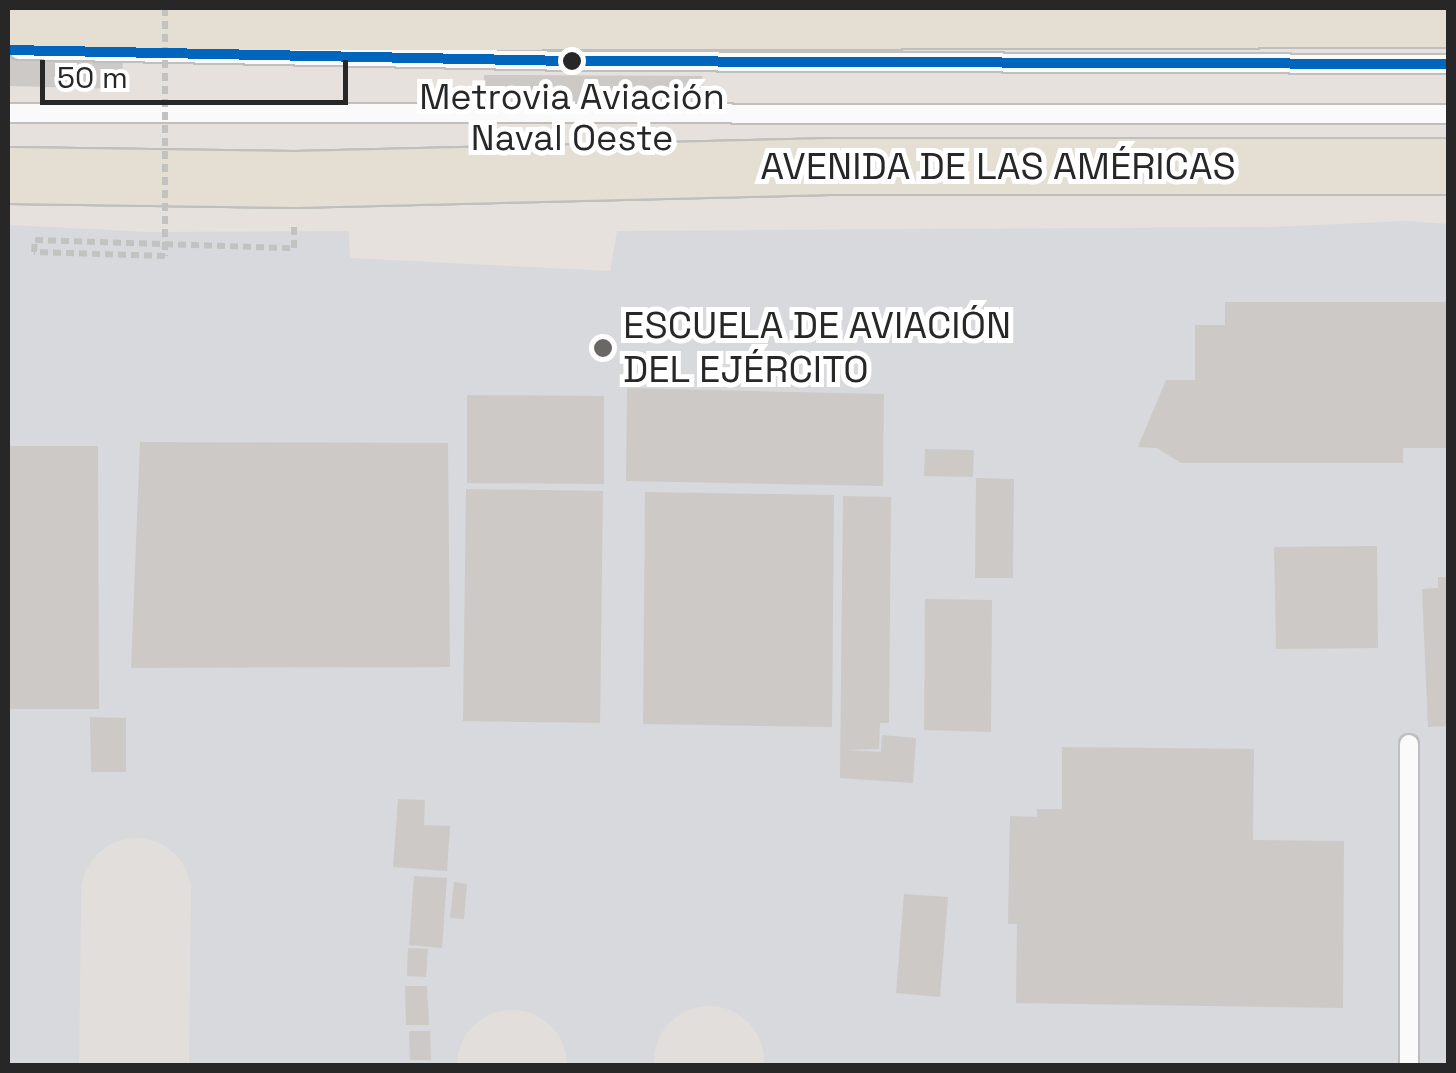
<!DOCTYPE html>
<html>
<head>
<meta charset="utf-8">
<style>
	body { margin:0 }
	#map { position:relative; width:1456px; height:1073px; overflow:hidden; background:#e6e1dc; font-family:"Space Grotesk",sans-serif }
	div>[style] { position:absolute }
	.airport>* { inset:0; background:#d8d9dc }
	.taxiway>* { height:110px; margin:-55px; padding:0 55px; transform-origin:55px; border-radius:55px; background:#e1dedc }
	.building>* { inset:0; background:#cdc9c6 }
	.path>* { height:6px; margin-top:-3px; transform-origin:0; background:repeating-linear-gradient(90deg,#c2c2c1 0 8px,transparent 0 13px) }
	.roads { filter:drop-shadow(2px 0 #bfbfbe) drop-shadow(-2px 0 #bfbfbe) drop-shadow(0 2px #bfbfbe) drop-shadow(0 -2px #bfbfbe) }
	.lane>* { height:18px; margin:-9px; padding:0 9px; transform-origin:9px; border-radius:9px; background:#fbfafa }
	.primary>* { height:55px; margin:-27.5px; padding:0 27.5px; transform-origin:27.5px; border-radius:27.5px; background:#e5ded2 }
	.path-bridge>* { height:6px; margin-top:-3px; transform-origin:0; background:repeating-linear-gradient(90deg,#c2c2c1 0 8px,transparent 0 13px) }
	.bus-1>* { height:10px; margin:-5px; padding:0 5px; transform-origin:5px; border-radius:5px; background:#0065bd }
	.dots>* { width:28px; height:28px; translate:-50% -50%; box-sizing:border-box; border:5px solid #fff; border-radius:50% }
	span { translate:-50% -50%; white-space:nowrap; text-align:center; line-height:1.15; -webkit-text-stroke:10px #fff; paint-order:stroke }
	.bus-label { font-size:36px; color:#272727 }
	.street-label { font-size:38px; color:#272727 }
	.poi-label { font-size:38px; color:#272727 }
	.left { translate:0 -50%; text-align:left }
	.frame { position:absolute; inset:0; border:10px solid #272727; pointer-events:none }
	.scale { position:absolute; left:40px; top:60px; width:308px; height:45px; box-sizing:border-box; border:5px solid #272727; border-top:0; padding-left:12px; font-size:30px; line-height:35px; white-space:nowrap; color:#272727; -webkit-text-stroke:8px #fff; paint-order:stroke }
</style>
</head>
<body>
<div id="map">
	<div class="airport">
		<div style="clip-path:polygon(1404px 221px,1448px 224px,1448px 1065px,8px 1066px,8px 225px,149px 232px,349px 231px,350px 258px,610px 271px,617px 231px,1271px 227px)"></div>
	</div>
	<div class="taxiway">
		<div style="left:134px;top:1066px;width:173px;rotate:-89.3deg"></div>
		<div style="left:512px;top:1066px;width:1px;rotate:-90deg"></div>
		<div style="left:709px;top:1066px;width:5px;rotate:-90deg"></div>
	</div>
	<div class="building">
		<div style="clip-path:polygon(123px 56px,122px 89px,8px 86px,8px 57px)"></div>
		<div style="clip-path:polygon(484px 75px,702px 76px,703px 108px,485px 103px)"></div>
		<div style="clip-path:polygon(1225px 302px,1448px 302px,1448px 448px,1403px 448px,1403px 463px,1181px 463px,1157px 448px,1138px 447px,1166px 380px,1195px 380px,1195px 325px,1225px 325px)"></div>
		<div style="clip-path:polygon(627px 388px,884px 394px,883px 486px,626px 481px)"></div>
		<div style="clip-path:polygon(467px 395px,604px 396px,604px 484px,467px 483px)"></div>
		<div style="clip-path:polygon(140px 442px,448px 443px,450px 667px,131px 668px)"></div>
		<div style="clip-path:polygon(8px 446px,98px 446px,99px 709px,8px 709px)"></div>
		<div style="clip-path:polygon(925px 449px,974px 450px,973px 477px,924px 476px)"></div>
		<div style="clip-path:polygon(976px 478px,1014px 479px,1013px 578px,975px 578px)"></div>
		<div style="clip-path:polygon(466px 489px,603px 491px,600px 723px,463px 721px)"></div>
		<div style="clip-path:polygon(645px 492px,834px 495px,832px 727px,643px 724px)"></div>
		<div style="clip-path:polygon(843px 496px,891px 497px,889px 723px,880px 723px,879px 749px,847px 750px,881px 752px,882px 735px,916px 738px,913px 783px,840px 778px)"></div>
		<div style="clip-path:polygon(1377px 546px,1378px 648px,1276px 649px,1274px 547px)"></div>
		<div style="clip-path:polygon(1438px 577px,1448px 577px,1448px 726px,1428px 727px,1422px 589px,1438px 588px)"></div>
		<div style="clip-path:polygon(925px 599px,992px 600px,991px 732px,924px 730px)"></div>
		<div style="clip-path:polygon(90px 717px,126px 718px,126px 772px,91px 772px)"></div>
		<div style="clip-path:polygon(1062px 747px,1254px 749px,1253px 840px,1344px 841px,1343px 1008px,1016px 1003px,1017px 924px,1008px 924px,1010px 816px,1037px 817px,1037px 809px,1062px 809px)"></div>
		<div style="clip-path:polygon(398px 799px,425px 800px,424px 825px,450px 826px,447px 871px,393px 867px)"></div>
		<div style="clip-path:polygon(414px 876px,447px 878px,442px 948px,409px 945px)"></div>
		<div style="clip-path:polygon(454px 882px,467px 884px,464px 919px,450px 918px)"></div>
		<div style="clip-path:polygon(904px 894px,948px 897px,940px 997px,896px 993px)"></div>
		<div style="clip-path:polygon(408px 948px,428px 949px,426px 977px,407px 976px)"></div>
		<div style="clip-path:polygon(405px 986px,427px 986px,429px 1025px,406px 1025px)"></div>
		<div style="clip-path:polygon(409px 1031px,430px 1031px,431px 1060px,410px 1060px)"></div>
	</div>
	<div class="path">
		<div style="left:165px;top:256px;width:131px;rotate:-178.3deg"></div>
		<div style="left:34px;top:252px;width:12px;rotate:-85deg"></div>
		<div style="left:35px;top:240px;width:259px;rotate:1.8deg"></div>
		<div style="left:294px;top:248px;width:23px;rotate:-90deg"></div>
	</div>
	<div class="roads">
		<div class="lane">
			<div style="left:19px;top:50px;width:553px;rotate:1.14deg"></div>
			<div style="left:572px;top:61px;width:876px;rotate:0.2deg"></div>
			<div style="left:8px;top:113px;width:1440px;rotate:0.04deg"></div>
			<div style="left:1409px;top:1066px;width:322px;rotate:-90deg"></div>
		</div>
		<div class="primary">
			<div style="left:8px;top:23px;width:1440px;rotate:-0.16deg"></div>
			<div style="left:8px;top:175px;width:286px;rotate:0.8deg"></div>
			<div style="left:294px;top:179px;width:537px;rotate:-1.39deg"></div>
			<div style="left:831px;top:166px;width:617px"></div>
		</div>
	</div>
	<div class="path-bridge">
		<div style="left:165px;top:8px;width:248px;rotate:90deg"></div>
	</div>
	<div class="bus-1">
		<div style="left:8px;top:50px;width:564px;rotate:1.12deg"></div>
		<div style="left:572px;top:61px;width:876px;rotate:0.2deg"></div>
	</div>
	<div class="dots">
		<div style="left:572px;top:61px;background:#272727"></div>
		<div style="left:603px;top:348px;background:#6a6866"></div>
	</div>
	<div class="bus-label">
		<span style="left:572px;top:118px">Metrovia Aviación<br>Naval Oeste</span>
	</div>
	<div class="street-label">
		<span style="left:998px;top:167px">AVENIDA DE LAS AMÉRICAS</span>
	</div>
	<div class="poi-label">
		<span class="left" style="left:623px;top:348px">ESCUELA DE AVIACIÓN<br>DEL EJÉRCITO</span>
	</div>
	<div class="frame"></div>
	<div class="scale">50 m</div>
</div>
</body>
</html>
